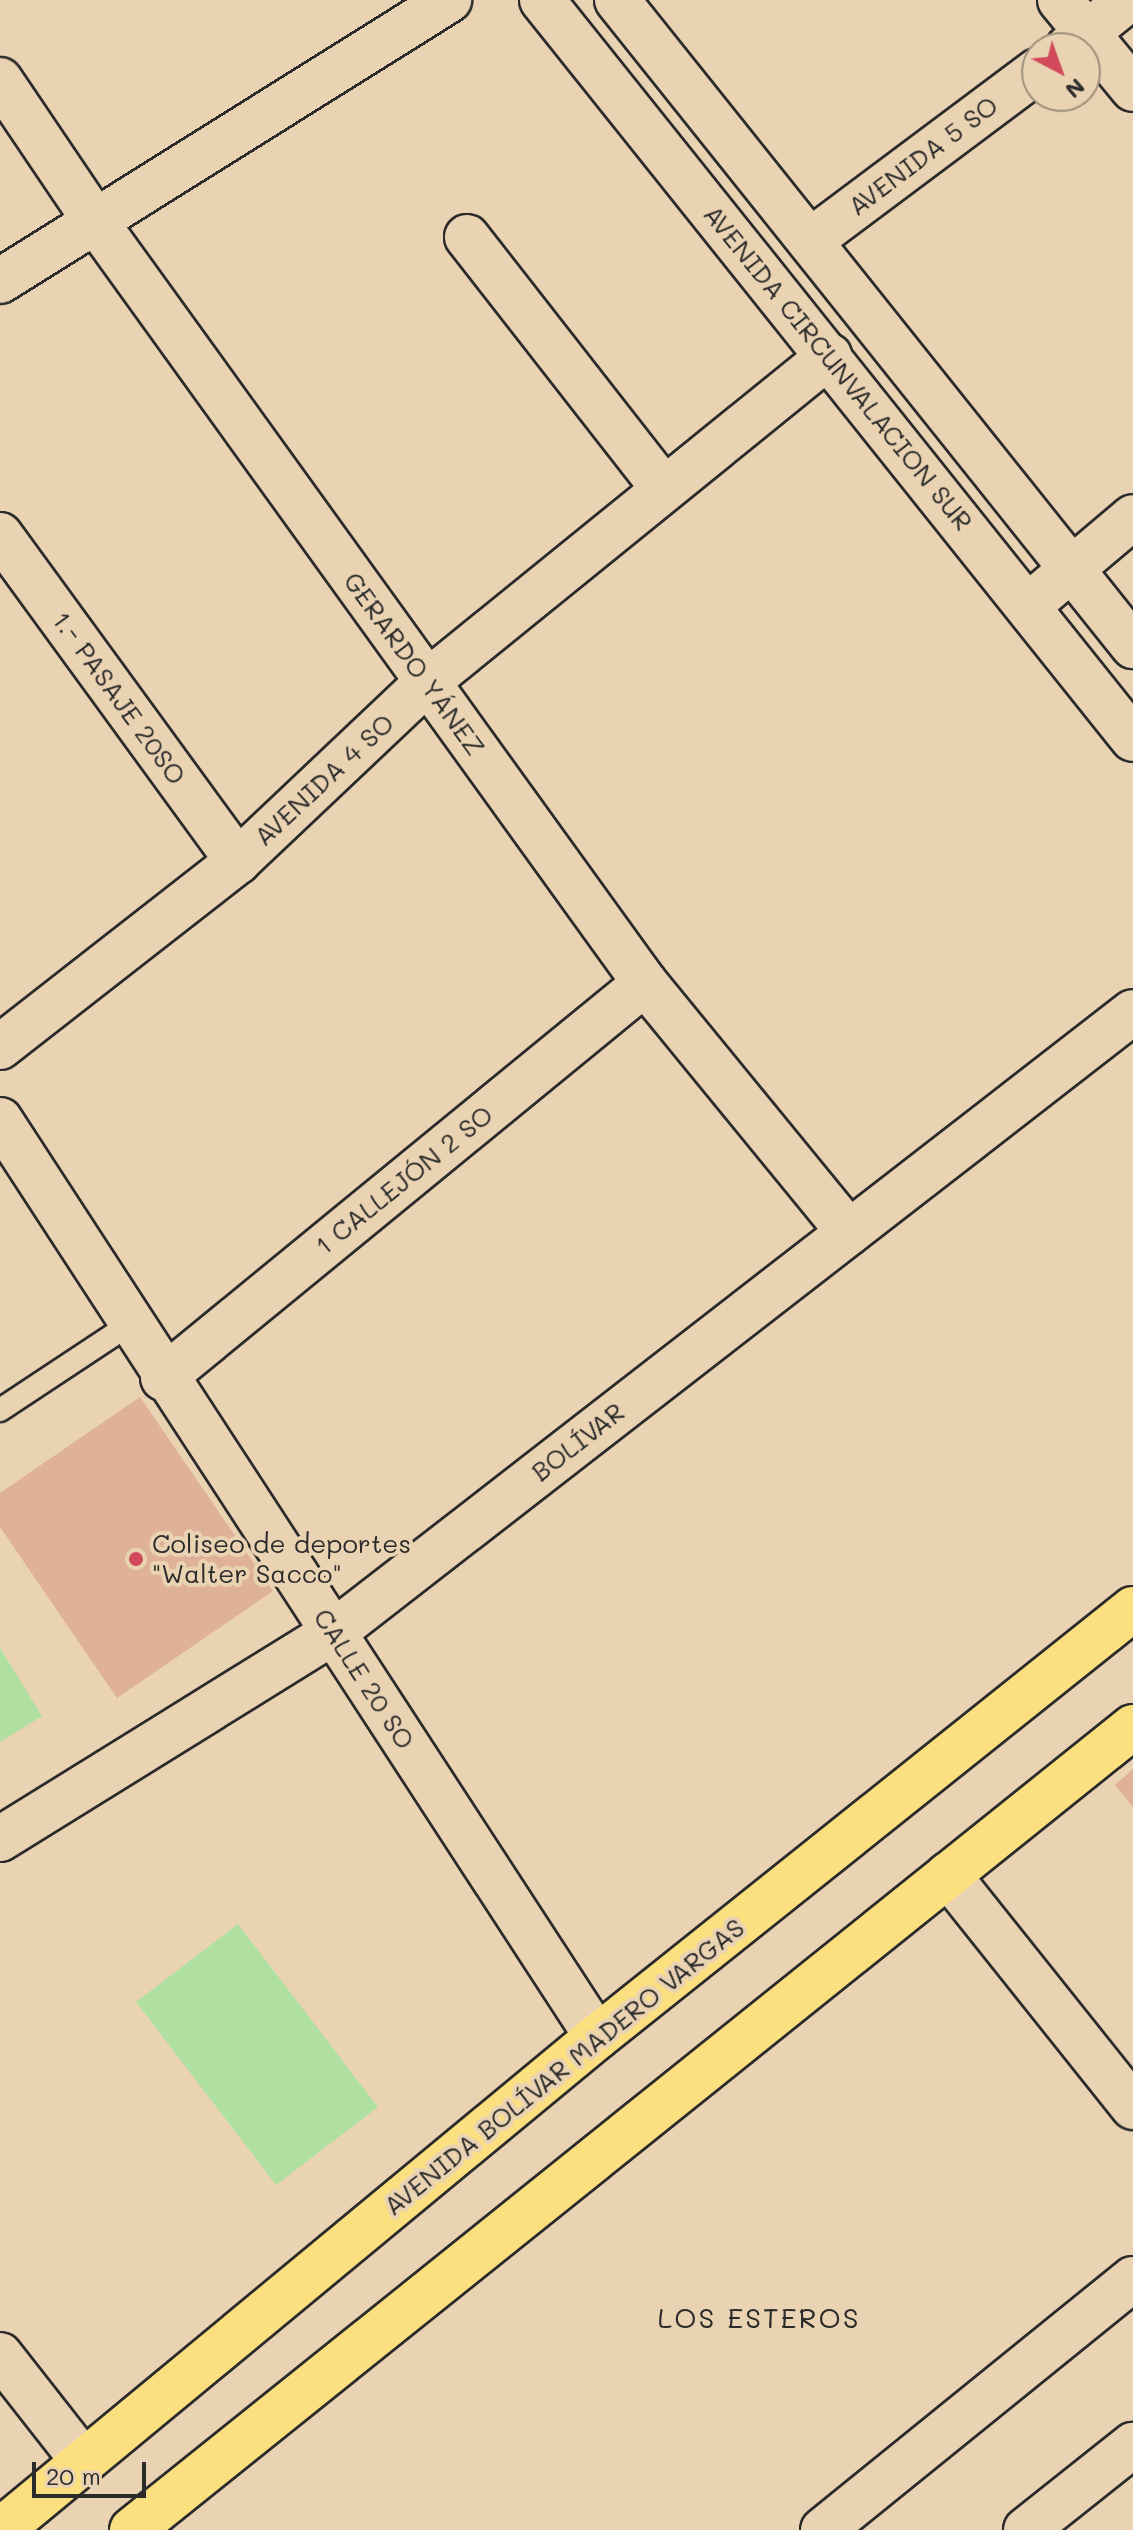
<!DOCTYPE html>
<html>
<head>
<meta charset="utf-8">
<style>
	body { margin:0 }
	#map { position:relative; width:1133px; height:2530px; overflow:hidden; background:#ead3b2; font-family:Mali,sans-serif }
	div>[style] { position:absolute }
	.green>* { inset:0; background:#afe0a1 }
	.building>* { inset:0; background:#deb198 }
	.roads { filter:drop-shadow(2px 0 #2b2b2b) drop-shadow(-2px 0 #2b2b2b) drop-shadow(0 2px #2b2b2b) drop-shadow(0 -2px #2b2b2b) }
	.lane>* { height:22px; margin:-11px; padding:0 11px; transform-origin:11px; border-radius:11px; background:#ead3b2 }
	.street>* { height:44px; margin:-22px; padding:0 22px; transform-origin:22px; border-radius:22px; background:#ead3b2 }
	.secondary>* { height:44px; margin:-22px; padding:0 22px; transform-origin:22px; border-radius:22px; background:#ead3b2 }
	.primary>* { height:44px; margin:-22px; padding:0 22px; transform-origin:22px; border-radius:22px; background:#fce080 }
	.dots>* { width:22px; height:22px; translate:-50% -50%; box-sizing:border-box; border:4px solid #ead3b2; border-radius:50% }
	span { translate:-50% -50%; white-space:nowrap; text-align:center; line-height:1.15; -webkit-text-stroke:8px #ead3b2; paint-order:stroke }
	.street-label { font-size:26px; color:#2b2b2b }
	.poi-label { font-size:26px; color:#2b2b2b }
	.left { translate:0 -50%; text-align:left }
	.neighbourhood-label { font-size:28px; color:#2b2b2b; letter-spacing:2px }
	.north { position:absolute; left:1021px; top:32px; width:80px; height:80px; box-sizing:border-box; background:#ead3b2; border:2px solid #9e907c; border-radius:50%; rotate:139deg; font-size:22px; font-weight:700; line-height:32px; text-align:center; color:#2b2b2b }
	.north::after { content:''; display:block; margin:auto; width:28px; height:36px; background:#d1495b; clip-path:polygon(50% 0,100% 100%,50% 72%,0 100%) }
	.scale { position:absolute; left:32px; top:2462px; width:114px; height:36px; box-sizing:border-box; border:4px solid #2b2b2b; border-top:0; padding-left:10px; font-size:24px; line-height:28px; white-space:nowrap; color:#2b2b2b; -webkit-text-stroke:6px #ead3b2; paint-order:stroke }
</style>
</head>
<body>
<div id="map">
	<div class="green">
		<div style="clip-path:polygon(0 1648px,42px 1716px,0 1742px)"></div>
		<div style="clip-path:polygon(238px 1924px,378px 2107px,276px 2185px,136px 2002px)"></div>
	</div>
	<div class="building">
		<div style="clip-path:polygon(140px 1397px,273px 1591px,117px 1698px,0 1527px,0 1493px)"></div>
		<div style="clip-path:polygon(1133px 1769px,1133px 1807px,1115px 1785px)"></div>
	</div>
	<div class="roads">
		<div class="lane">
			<div style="left:0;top:1410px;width:156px;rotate:-33.5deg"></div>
		</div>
		<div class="street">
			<div style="left:1060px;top:0;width:115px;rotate:50.6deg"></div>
			<div style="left:1068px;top:48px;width:77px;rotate:-38.7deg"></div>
			<div style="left:0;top:80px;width:166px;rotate:56deg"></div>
			<div style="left:93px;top:218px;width:943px;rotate:54.19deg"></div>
			<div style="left:645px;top:983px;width:322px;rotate:50.7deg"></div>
			<div style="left:467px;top:237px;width:320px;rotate:52deg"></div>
			<div style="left:810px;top:241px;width:284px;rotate:-36.8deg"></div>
			<div style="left:0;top:281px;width:530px;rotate:-32.04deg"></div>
			<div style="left:0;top:535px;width:404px;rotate:53.9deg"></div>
			<div style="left:1029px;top:605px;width:136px;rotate:-40.2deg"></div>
			<div style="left:0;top:1047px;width:302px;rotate:-38deg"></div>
			<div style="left:238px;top:861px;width:260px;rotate:-43.4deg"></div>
			<div style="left:427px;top:682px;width:518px;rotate:-39.04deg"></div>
			<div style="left:0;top:1120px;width:1094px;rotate:56.93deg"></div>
			<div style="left:163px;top:1378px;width:623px;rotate:-39.33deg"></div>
			<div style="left:948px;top:1875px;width:297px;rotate:51.4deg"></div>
			<div style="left:0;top:2355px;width:136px;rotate:51.9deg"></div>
			<div style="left:823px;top:2530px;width:399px;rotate:-39deg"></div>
			<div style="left:1026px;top:2530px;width:137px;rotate:-38.5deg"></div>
		</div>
		<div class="secondary">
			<div style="left:542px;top:0;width:946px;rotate:51.35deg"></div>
			<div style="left:617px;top:0;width:827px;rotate:51.38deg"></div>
			<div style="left:0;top:1839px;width:393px;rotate:-31.8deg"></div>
			<div style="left:334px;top:1632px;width:1011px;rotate:-37.81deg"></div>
		</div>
		<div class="primary">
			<div style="left:1px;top:2530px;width:773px;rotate:-39.6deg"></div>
			<div style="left:597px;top:2037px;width:686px;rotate:-38.61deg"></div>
			<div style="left:132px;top:2530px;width:1283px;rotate:-38.74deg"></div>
		</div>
	</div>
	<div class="dots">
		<div style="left:136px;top:1559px;background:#d1495b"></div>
	</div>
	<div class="street-label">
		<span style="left:923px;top:156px;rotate:-37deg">AVENIDA 5 SO</span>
		<span style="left:838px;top:368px;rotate:51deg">AVENIDA CIRCUNVALACION SUR</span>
		<span style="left:414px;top:664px;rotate:54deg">GERARDO YÁNEZ</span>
		<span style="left:119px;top:698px;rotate:54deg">1.- PASAJE 20SO</span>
		<span style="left:324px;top:780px;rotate:-43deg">AVENIDA 4 SO</span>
		<span style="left:404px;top:1180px;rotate:-39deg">1 CALLEJÓN 2 SO</span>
		<span style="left:578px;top:1442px;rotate:-38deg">BOLÍVAR</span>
		<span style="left:364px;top:1679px;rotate:57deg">CALLE 20 SO</span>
		<span style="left:564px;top:2067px;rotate:-39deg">AVENIDA BOLÍVAR MADERO VARGAS</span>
	</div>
	<div class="poi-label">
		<span class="left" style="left:152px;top:1559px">Coliseo de deportes<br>"Walter Sacco"</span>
	</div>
	<div class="neighbourhood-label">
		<span style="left:759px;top:2317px">LOS ESTEROS</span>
	</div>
	<div class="north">N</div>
	<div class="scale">20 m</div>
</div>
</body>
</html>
